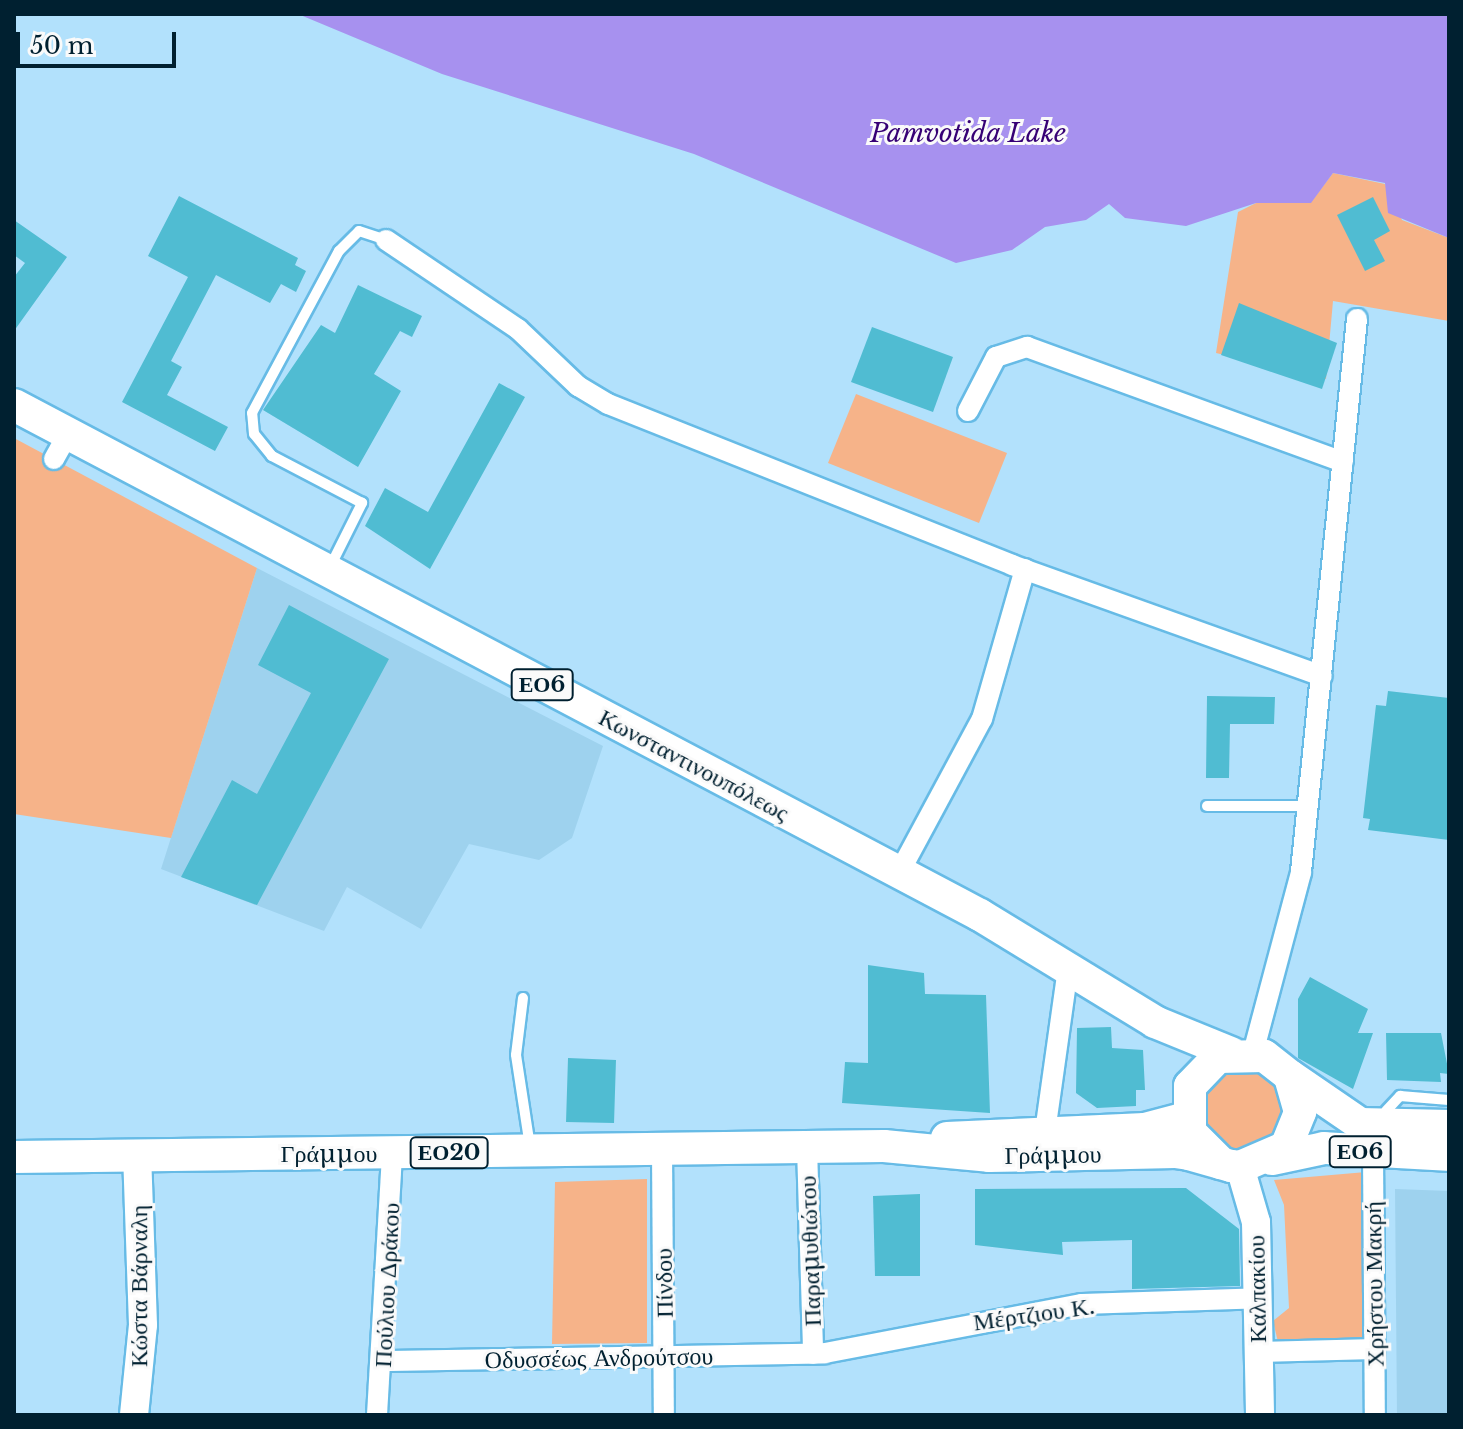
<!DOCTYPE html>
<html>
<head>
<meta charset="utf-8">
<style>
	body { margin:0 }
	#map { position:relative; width:1463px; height:1429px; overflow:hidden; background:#b2e1fc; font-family:"Libre Baskerville",serif }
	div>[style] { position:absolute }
	.built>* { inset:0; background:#9ed2ee }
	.green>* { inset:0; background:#f6b389 }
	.water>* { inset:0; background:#a791ef }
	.building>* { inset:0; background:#50bcd2 }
	.roads { filter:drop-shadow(2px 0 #67bbe6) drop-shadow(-2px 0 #67bbe6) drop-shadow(0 2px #67bbe6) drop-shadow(0 -2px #67bbe6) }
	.lane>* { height:10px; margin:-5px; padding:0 5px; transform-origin:5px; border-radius:5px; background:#fff }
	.street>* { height:20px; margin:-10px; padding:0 10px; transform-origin:10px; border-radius:10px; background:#fff }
	.secondary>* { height:28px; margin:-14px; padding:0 14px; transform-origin:14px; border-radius:14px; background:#fff }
	.primary>* { height:32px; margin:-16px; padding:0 16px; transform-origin:16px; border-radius:16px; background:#fff }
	span { translate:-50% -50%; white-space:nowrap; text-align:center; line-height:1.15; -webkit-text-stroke:6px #fafafa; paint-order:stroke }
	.shield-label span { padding:2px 6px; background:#fafafa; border:2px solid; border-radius:6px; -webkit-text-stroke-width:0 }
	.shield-label { font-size:22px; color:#002030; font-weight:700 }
	.street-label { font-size:24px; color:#002030 }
	.water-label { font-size:26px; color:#360075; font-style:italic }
	.frame { position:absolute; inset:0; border:16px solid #002030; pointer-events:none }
	.scale { position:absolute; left:16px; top:32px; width:160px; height:36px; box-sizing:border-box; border:4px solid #002030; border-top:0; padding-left:10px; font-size:24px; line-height:28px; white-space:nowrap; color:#002030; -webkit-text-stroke:6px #fafafa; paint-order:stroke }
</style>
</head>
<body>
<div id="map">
	<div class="built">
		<div style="clip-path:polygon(257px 568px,603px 746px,572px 838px,539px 860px,469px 844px,421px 929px,347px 887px,324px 931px,161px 869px)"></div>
		<div style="clip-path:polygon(1395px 1189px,1449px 1191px,1449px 1415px,1397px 1415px)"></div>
	</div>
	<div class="green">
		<div style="clip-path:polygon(1333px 173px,1385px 184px,1402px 220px,1449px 238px,1449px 321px,1333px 301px,1326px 379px,1216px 353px,1238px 212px,1256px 203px,1311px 202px)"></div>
		<div style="clip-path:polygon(856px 394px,1007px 453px,979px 523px,828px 463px)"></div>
		<div style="clip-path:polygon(14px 438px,257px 568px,171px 838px,14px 814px)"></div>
		<div style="clip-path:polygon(1277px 1064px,1295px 1131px,1219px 1160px,1188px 1099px,1207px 1068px)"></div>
		<div style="clip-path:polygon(1366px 1172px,1369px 1341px,1278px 1342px,1273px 1321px,1289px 1308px,1284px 1205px,1274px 1180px)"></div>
		<div style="clip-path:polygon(647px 1179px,647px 1343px,552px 1344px,555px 1182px)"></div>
	</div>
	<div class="water">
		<div style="clip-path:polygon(298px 14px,1449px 14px,1449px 238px,1388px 213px,1385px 183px,1333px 173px,1311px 203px,1256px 203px,1186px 226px,1125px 218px,1109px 204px,1086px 220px,1045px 227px,1012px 250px,956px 263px,694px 154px,442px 74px)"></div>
	</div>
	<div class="building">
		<div style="clip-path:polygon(179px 196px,298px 258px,295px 265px,306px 271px,296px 292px,281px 284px,270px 303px,216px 275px,171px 361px,182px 367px,167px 395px,228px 427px,215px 451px,122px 402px,188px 277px,148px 256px)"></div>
		<div style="clip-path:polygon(1373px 197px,1390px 231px,1374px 240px,1385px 261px,1365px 271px,1337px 215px)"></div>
		<div style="clip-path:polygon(14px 220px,67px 257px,14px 331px,14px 277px,25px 263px,14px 255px)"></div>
		<div style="clip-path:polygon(358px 285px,422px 316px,412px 337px,400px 331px,374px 374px,401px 391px,358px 467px,263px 410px,321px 325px,335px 333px)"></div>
		<div style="clip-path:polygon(1239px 303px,1337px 343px,1322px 389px,1221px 355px)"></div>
		<div style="clip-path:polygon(872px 327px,953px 357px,933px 412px,851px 382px)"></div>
		<div style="clip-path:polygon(499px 383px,525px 397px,430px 569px,365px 526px,385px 488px,428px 512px)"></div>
		<div style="clip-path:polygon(289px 605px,389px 659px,257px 905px,181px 877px,232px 780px,257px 794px,311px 693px,258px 665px)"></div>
		<div style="clip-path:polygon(1388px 691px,1449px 698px,1449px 840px,1368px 830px,1370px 819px,1363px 818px,1376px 705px,1386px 706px)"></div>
		<div style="clip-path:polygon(1207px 696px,1275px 697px,1274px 724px,1230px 724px,1229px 778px,1206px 778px)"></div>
		<div style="clip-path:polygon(868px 965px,924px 973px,925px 994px,986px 995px,990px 1113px,842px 1103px,845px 1062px,868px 1063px)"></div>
		<div style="clip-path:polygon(1310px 977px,1368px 1009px,1358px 1033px,1373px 1033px,1353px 1089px,1298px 1058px,1298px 999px)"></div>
		<div style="clip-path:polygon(1111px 1027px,1112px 1048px,1143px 1050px,1145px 1090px,1136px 1090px,1136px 1106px,1097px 1108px,1076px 1093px,1077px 1028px)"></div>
		<div style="clip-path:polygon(1386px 1033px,1441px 1033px,1449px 1074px,1440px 1073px,1441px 1082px,1387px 1080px)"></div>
		<div style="clip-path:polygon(568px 1058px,616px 1060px,614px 1123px,566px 1122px)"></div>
		<div style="clip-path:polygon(1186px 1188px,1239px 1229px,1240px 1286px,1132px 1289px,1132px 1240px,1062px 1242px,1063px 1255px,975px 1245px,975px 1189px)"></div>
		<div style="clip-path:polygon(920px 1194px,920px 1276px,875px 1276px,873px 1196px)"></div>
	</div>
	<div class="roads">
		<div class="lane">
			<div style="left:330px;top:567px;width:72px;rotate:-63.4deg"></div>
			<div style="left:362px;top:503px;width:102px;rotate:-152.4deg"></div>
			<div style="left:272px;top:456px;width:28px;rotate:-129deg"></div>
			<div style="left:254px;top:434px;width:21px;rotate:-95deg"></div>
			<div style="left:252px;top:413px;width:184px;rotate:-61.8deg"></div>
			<div style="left:339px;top:251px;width:28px;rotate:-45deg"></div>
			<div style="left:359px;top:231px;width:28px;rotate:18deg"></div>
			<div style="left:1207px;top:806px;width:101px"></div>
			<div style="left:523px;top:998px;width:57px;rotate:97deg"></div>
			<div style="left:516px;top:1055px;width:92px;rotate:81.3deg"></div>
			<div style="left:1386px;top:1111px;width:21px;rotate:-47deg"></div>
			<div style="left:1400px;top:1096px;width:49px;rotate:4.7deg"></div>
		</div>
		<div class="street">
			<div style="left:386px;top:240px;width:159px;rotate:34deg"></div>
			<div style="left:518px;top:329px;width:83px;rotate:43.5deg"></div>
			<div style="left:578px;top:386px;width:35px;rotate:31deg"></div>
			<div style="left:608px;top:404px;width:435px;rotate:21.7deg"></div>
			<div style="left:1012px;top:565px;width:329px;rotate:19.7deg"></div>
			<div style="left:968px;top:411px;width:61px;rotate:-62.6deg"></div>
			<div style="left:996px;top:357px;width:33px;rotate:-18deg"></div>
			<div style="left:1027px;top:347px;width:336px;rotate:20deg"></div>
			<div style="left:54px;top:459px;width:29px;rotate:-61deg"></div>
			<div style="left:899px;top:873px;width:175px;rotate:-61.7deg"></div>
			<div style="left:982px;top:719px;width:156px;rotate:-74deg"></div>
			<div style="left:1253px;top:1053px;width:187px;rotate:-75.1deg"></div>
			<div style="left:1301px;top:872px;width:556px;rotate:-84.22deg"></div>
			<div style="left:1045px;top:1132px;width:166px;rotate:-82deg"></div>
			<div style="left:807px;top:1147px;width:207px;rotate:88.3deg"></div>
			<div style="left:662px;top:1150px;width:265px;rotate:89.6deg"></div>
			<div style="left:1373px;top:1153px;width:262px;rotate:89.6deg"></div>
			<div style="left:1259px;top:1352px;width:116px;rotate:-1.5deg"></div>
			<div style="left:385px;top:1361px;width:440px;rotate:-1deg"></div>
			<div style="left:825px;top:1353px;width:262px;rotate:-10.8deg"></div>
			<div style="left:1082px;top:1304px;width:177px;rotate:-1.9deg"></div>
			<div style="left:377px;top:1415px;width:261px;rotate:-86.7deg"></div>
		</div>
		<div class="secondary">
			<div style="left:1240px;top:1167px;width:57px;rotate:73.8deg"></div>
			<div style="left:1256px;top:1222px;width:193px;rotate:88.8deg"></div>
			<div style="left:134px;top:1415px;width:90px;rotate:-84.3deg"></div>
			<div style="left:143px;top:1325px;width:169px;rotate:-92deg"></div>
		</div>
		<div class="primary">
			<div style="left:14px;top:405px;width:1092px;rotate:27.83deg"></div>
			<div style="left:980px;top:915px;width:205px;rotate:31.4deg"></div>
			<div style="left:1155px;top:1022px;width:82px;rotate:22.2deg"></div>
			<div style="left:1290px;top:1076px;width:85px;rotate:34.4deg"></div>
			<div style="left:1360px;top:1124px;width:89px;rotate:1.3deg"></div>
			<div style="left:947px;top:1138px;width:198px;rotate:-2.6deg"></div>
			<div style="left:1145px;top:1129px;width:42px;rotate:-15deg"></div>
			<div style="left:14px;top:1157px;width:870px;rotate:-0.72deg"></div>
			<div style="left:884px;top:1146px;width:105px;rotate:5.4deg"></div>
			<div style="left:989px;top:1156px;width:186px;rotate:-1.2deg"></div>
			<div style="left:1175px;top:1152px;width:14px;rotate:8deg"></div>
			<div style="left:1189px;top:1154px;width:44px;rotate:15.9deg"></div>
			<div style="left:1231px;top:1166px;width:9px;rotate:6deg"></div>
			<div style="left:1240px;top:1167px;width:50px;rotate:-23.5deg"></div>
			<div style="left:1286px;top:1147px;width:38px;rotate:-68deg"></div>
			<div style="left:1300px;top:1112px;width:37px;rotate:-106deg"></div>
			<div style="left:1290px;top:1076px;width:33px;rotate:-142deg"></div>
			<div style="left:1264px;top:1056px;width:46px;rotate:178.8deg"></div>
			<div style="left:1218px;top:1057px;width:40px;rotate:134deg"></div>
			<div style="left:1190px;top:1086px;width:46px;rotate:90deg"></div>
			<div style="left:1190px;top:1132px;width:44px;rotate:45deg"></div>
			<div style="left:1272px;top:1159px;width:53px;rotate:-11.9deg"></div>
			<div style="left:1324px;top:1148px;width:125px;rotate:3.2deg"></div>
		</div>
	</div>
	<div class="shield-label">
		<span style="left:542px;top:685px">ΕΟ6</span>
		<span style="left:1360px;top:1152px">ΕΟ6</span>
		<span style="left:449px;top:1153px">ΕΟ20</span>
	</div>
	<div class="street-label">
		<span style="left:694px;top:765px;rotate:28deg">Κωνσταντινουπόλεως</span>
		<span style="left:329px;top:1154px">Γράμμου</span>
		<span style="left:1053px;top:1155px;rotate:-1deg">Γράμμου</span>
		<span style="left:810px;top:1251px;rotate:-92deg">Παραμυθιώτου</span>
		<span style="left:664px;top:1283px;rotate:-91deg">Πίνδου</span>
		<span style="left:1374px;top:1284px;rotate:-91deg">Χρήστου Μακρή</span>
		<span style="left:387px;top:1285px;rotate:-87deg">Πούλιου Δράκου</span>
		<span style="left:139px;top:1286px;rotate:-90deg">Κώστα Βάρναλη</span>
		<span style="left:1257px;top:1289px;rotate:-91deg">Καλπακίου</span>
		<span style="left:1034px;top:1314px;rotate:-8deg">Μέρτζιου Κ.</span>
		<span style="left:599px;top:1358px;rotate:-1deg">Οδυσσέως Ανδρούτσου</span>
	</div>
	<div class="water-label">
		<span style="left:968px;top:134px">Pamvotida Lake</span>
	</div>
	<div class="frame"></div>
	<div class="scale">50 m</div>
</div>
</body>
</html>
